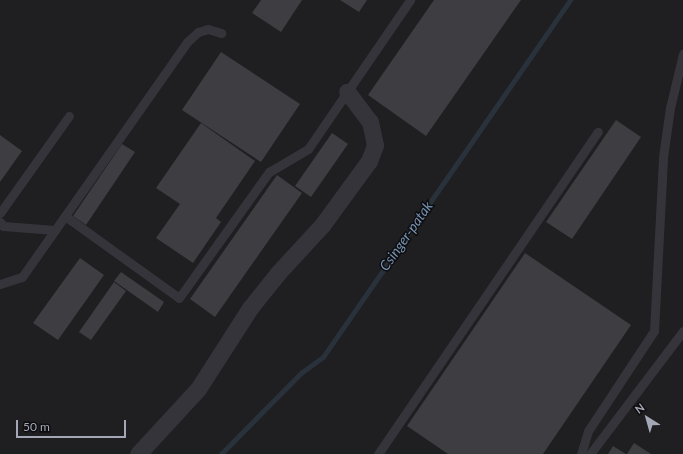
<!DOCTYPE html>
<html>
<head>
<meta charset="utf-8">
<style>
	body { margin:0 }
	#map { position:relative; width:683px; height:454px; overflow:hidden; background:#131315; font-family:Lato,sans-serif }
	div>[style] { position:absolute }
	.built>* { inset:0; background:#1f1f22 }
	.stream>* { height:4.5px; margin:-2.25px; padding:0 2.25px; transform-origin:2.25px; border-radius:2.25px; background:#29313a }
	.building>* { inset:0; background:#3d3d42 }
	.lane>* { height:9px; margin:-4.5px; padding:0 4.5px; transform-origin:4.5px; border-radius:4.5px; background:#34343a }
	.street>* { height:17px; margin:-8.5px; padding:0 8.5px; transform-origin:8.5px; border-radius:8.5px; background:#34343a }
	span { translate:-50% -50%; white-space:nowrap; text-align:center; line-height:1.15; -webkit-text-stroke:3px #0e0e10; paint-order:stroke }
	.water-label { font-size:14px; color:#7894b4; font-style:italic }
	.north { position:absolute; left:627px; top:398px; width:40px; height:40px; -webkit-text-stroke:3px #0e0e10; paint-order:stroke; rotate:323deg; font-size:11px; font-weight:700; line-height:16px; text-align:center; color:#a4a8b6 }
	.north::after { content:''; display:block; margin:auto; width:14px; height:18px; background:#a4a8b6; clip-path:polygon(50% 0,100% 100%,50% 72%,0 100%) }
	.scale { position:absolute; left:16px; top:420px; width:110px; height:18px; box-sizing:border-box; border:2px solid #a4a8b6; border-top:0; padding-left:5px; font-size:12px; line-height:14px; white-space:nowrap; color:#a4a8b6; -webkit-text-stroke:3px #0e0e10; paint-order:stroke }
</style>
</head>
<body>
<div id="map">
	<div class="built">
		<div style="clip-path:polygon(0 0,683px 0,683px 454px,0 454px)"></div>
	</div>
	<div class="stream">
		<div style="left:221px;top:454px;width:114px;rotate:-45.4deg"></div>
		<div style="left:301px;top:373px;width:27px;rotate:-36deg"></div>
		<div style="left:323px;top:357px;width:434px;rotate:-55.3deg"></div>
	</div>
	<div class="building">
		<div style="clip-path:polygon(261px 0,302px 0,281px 32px,252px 13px)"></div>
		<div style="clip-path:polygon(340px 0,367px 0,359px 12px)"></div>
		<div style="clip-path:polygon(434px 0,521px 0,426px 136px,368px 95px)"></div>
		<div style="clip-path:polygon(221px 52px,300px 104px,261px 162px,182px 110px)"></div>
		<div style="clip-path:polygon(616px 120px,641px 137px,572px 239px,546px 222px)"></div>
		<div style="clip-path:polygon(201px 123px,255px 161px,216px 218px,221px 222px,193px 263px,156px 238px,180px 204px,156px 188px)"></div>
		<div style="clip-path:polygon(332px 133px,348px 144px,311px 197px,295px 186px)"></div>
		<div style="clip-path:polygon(0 135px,22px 151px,0 182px)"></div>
		<div style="clip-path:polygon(122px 144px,135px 152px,86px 225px,73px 216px)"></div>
		<div style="clip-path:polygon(277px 175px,302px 193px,215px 317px,190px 299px)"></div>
		<div style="clip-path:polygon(525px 253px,631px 325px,543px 454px,448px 454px,407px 426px)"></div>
		<div style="clip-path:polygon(80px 258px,104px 275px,58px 340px,33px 323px)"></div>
		<div style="clip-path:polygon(121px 272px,164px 302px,158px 312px,114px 281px)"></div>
		<div style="clip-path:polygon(114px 282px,126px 291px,91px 340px,79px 332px)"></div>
		<div style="clip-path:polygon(634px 443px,651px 454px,627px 454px)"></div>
		<div style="clip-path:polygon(613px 446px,626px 454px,608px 454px)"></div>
	</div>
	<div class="lane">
		<div style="left:0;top:213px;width:119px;rotate:-54.6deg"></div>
		<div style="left:65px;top:216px;width:140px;rotate:35.7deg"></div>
		<div style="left:179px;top:298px;width:155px;rotate:-54.5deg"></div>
		<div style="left:269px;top:172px;width:45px;rotate:-30.5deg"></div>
		<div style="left:308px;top:149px;width:181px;rotate:-55.6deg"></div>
		<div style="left:0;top:222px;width:5px;rotate:53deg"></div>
		<div style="left:3px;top:226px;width:52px;rotate:4.4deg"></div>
		<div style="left:0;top:284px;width:23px;rotate:-18deg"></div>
		<div style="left:22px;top:277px;width:287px;rotate:-54.9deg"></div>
		<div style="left:187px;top:42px;width:15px;rotate:-42deg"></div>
		<div style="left:198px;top:32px;width:10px;rotate:-17deg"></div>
		<div style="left:208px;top:29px;width:14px;rotate:17deg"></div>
		<div style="left:378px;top:454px;width:390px;rotate:-55.7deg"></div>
		<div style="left:581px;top:454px;width:24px;rotate:-73deg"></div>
		<div style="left:588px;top:431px;width:120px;rotate:-56.6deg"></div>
		<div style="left:654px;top:331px;width:174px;rotate:-87deg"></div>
		<div style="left:663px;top:157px;width:49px;rotate:-81.9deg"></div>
		<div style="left:670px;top:108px;width:56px;rotate:-76.5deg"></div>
		<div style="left:590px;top:454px;width:154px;rotate:-52.9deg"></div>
	</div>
	<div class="street">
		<div style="left:138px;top:454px;width:88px;rotate:-47.3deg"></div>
		<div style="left:198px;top:389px;width:96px;rotate:-57.3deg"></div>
		<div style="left:250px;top:308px;width:45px;rotate:-51.3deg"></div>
		<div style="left:278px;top:273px;width:67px;rotate:-47.4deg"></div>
		<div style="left:323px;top:224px;width:78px;rotate:-53.9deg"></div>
		<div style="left:369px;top:161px;width:17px;rotate:-69deg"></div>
		<div style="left:375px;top:145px;width:24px;rotate:-102deg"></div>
		<div style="left:370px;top:122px;width:38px;rotate:-127deg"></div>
	</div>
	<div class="water-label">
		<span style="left:406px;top:236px;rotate:-55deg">Csinger-patak</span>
	</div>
	<div class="north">N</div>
	<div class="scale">50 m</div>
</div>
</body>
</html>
